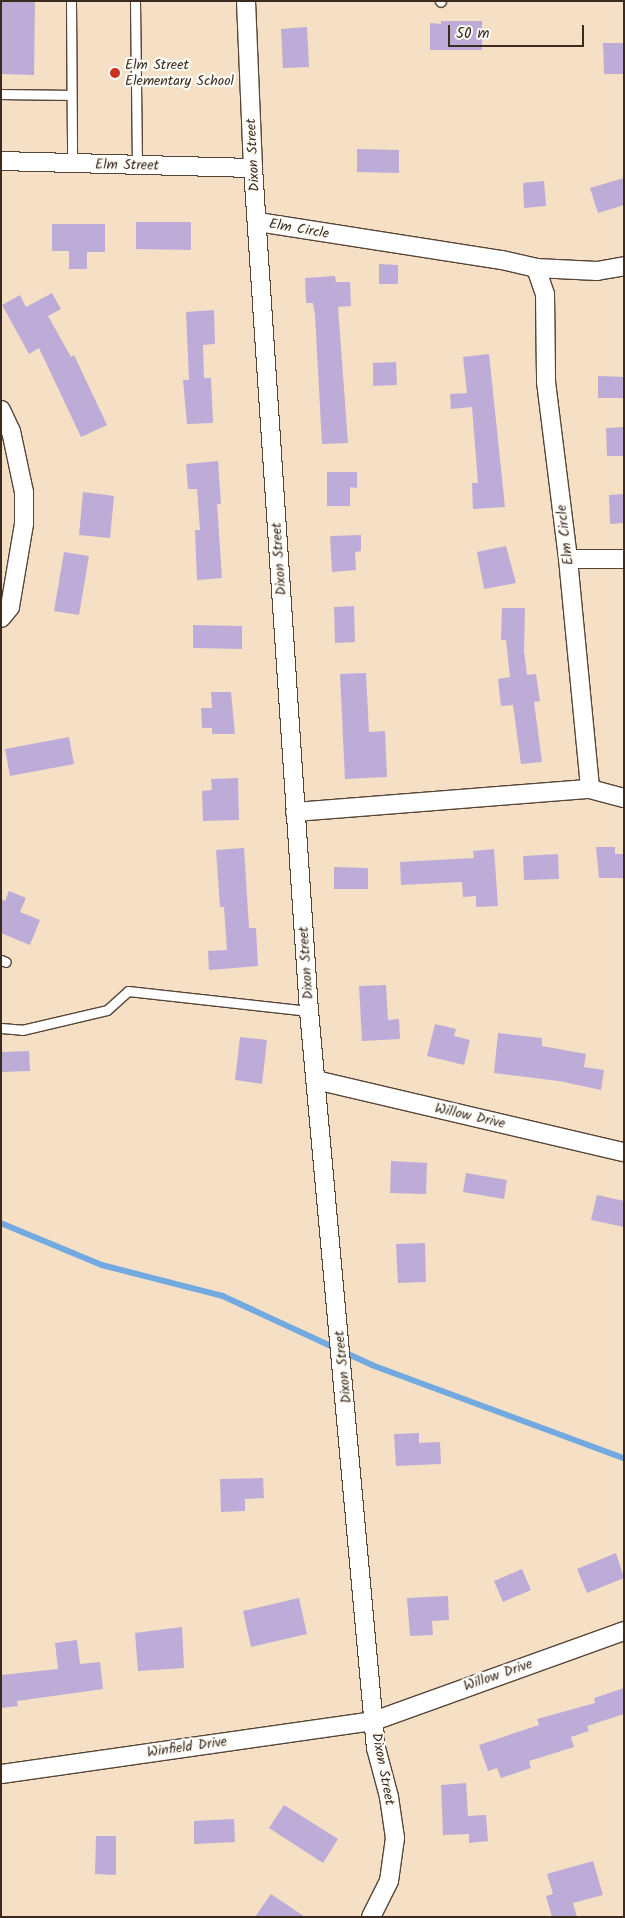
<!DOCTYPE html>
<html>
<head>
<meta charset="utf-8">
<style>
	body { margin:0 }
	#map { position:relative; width:625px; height:1918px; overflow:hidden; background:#f5e0c5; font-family:Kalam,sans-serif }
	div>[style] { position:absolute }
	.stream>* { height:5.5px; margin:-2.75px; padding:0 2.75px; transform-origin:2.75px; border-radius:2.75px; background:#73a9e1 }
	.building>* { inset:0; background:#bcacd7 }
	.roads { filter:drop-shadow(1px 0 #574537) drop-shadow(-1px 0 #574537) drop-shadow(0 1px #574537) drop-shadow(0 -1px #574537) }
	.service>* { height:9px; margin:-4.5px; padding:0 4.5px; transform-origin:4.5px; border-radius:4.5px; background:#fff }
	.minor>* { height:18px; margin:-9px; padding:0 9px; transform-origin:9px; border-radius:9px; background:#fff }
	.dots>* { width:14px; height:14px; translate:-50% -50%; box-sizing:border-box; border:2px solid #fdfcf7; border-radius:50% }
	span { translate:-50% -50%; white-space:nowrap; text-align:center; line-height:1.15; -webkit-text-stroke:4.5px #fdfcf7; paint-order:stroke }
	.poi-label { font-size:14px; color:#3b2a1e }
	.left { translate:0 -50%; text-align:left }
	.street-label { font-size:14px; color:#3b2a1e }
	.frame { position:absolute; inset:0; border:2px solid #3b2a1e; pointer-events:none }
	.scale { position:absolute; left:448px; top:25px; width:136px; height:22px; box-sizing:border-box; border:2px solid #3b2a1e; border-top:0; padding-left:6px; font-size:15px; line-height:18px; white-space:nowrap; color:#3b2a1e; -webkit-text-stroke:4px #fdfcf7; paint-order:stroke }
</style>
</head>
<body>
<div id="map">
	<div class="stream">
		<div style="left:1px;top:1223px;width:109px;rotate:22.6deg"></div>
		<div style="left:102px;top:1265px;width:125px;rotate:14.4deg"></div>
		<div style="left:223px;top:1296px;width:164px;rotate:24.8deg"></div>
		<div style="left:372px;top:1365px;width:269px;rotate:20.3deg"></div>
	</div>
	<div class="building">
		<div style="clip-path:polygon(1px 1px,35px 1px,34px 75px,1px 74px)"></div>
		<div style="clip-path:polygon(441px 21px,482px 21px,482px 50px,430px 50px,430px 23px,441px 24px)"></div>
		<div style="clip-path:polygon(307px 27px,309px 67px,283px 68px,281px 29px)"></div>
		<div style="clip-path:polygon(603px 43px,624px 43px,624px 74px,604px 74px)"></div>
		<div style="clip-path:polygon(357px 149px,399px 150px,399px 173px,357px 172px)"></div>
		<div style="clip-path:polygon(624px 178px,624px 205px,598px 213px,590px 188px)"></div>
		<div style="clip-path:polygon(544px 181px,546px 206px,524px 208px,523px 183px)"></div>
		<div style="clip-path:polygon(136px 222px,191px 222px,191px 250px,136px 249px)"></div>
		<div style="clip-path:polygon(52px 224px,105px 224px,105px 252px,87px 252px,87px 269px,69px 269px,69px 251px,52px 251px)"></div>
		<div style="clip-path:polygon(379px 264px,398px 265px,398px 284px,379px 284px)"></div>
		<div style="clip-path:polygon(335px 276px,336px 282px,350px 282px,351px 306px,338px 307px,348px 443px,322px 444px,315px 315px,313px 303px,306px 303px,305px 278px)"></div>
		<div style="clip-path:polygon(52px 293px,61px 309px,48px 316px,71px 357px,74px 355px,107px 425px,81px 437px,39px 348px,29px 354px,2px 305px,20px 295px,26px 307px)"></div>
		<div style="clip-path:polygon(214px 310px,215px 344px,203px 345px,204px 378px,211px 378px,213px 423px,187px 424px,183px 380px,189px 380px,186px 312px)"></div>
		<div style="clip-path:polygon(489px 354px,505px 507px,473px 509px,472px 483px,478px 483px,472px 407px,451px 409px,450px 394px,467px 393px,463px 357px)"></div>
		<div style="clip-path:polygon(396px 362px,397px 385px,373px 386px,373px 363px)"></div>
		<div style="clip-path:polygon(598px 376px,624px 377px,624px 398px,598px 398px)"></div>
		<div style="clip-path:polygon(624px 427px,624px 456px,607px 456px,606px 428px)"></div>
		<div style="clip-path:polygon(218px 461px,221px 504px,217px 504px,222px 578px,197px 580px,195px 530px,200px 530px,197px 489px,188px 489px,186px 464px)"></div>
		<div style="clip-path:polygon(327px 472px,357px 472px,357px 488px,350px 487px,350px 506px,327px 506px)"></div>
		<div style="clip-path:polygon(83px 492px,114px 496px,110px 538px,79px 535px)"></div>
		<div style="clip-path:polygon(624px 494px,624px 523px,610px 524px,609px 495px)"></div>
		<div style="clip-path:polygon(361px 535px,361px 551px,355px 552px,356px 570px,332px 572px,330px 536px)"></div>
		<div style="clip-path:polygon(506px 546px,516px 583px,484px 589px,477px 552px)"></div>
		<div style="clip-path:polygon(64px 552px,89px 556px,79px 615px,54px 611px)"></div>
		<div style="clip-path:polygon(354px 606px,355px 642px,335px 643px,334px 607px)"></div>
		<div style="clip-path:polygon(502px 608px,525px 608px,524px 651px,527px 675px,536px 674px,540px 701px,534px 702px,542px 762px,521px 764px,513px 705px,501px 706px,498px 679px,510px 677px,506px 640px,501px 640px)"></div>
		<div style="clip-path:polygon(193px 625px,242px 626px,242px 649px,193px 648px)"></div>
		<div style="clip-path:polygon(366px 673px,369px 732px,385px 731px,387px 777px,345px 779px,340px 674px)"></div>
		<div style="clip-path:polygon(211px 692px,231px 692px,235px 734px,212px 734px,212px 728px,202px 728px,201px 708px,212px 708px)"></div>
		<div style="clip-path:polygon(69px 737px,74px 764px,10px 776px,5px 749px)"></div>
		<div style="clip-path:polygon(238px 778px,239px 820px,203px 821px,202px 791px,212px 790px,211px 779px)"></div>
		<div style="clip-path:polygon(596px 847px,615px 847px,615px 854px,624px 854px,624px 878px,599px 878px)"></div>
		<div style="clip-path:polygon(244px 848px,249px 928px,256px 928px,258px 966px,209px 970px,208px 951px,227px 950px,224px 907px,220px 907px,216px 850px)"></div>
		<div style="clip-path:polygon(494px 849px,498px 906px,476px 907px,476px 896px,463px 897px,462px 882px,401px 885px,400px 862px,474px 858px,473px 851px)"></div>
		<div style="clip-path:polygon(558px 854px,559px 879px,524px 880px,523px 856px)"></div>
		<div style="clip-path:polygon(334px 867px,368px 868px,368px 889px,334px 889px)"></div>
		<div style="clip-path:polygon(9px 891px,26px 898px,20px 912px,40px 920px,30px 945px,1px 933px,1px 899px,5px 901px)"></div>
		<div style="clip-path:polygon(386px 985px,388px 1020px,399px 1019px,400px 1039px,362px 1041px,359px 986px)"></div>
		<div style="clip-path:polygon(435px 1024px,456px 1029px,454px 1036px,470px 1040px,464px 1065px,427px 1056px)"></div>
		<div style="clip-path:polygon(498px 1033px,542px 1038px,542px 1046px,586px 1054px,584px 1067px,604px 1070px,601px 1090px,559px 1081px,494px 1073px)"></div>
		<div style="clip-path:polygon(240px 1037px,267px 1040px,262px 1084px,235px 1080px)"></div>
		<div style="clip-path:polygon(29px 1051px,30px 1071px,1px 1072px,1px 1052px)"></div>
		<div style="clip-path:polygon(391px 1161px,427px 1163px,426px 1194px,390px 1193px)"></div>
		<div style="clip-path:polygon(466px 1173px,507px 1180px,504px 1199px,463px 1192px)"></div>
		<div style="clip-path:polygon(597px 1195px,624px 1201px,624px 1227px,591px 1220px)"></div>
		<div style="clip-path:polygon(425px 1243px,426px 1282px,398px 1283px,396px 1244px)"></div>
		<div style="clip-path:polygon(419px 1433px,419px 1443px,440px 1442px,441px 1464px,396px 1466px,394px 1434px)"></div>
		<div style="clip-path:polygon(263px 1478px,264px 1498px,245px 1499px,245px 1511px,221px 1512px,220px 1479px)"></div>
		<div style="clip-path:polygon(616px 1553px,624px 1578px,587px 1593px,577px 1569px)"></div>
		<div style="clip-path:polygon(522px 1569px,531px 1590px,503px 1602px,494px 1581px)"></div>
		<div style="clip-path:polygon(448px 1596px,449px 1620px,432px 1621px,433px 1635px,410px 1636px,407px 1598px)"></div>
		<div style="clip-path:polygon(299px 1598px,307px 1634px,251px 1647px,243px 1611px)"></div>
		<div style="clip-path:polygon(182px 1627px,184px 1668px,138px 1671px,135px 1633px)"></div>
		<div style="clip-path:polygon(77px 1640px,80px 1664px,100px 1662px,103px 1689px,17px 1701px,18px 1706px,1px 1708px,1px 1675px,58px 1669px,55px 1643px)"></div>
		<div style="clip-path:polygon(624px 1688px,624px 1714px,587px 1726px,589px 1731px,571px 1737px,574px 1747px,529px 1761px,531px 1768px,501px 1778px,497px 1768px,488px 1771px,479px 1745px,539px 1725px,537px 1719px,595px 1703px,594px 1698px)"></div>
		<div style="clip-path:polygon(466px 1783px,468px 1816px,486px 1815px,488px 1841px,469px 1843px,469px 1834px,443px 1835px,441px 1785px)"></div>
		<div style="clip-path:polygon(284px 1805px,338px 1839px,323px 1863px,269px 1828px)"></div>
		<div style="clip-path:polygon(234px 1819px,235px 1842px,194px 1844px,194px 1821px)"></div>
		<div style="clip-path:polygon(96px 1836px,116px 1836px,116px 1875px,95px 1874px)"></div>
		<div style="clip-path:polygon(593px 1861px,603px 1895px,573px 1903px,577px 1917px,552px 1917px,546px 1896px,553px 1894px,547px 1874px)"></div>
		<div style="clip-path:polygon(271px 1894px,305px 1917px,255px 1917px)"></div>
	</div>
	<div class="roads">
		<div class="service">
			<div style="left:71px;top:1px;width:162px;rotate:89.6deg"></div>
			<div style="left:135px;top:1px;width:164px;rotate:89.3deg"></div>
			<div style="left:440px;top:1px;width:1px;rotate:45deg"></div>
			<div style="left:1px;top:94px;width:70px;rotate:0.8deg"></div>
			<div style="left:1px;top:960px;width:5px;rotate:22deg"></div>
			<div style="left:1px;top:1028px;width:21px;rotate:5deg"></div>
			<div style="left:22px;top:1030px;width:87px;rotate:-13.2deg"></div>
			<div style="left:107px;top:1010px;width:28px;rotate:-42deg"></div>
			<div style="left:128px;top:991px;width:182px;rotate:6.3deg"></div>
		</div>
		<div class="minor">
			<div style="left:246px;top:1px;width:167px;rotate:87.6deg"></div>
			<div style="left:253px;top:168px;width:845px;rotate:86.2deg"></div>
			<div style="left:309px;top:1011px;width:740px;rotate:84.81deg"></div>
			<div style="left:376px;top:1748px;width:51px;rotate:75.1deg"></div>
			<div style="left:389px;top:1797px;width:41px;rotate:81.7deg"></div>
			<div style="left:395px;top:1838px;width:43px;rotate:97.9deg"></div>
			<div style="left:389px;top:1881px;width:40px;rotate:116.6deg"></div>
			<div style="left:1px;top:161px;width:252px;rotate:1.6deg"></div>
			<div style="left:258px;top:222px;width:247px;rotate:8.9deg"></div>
			<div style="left:502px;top:260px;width:35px;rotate:13deg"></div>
			<div style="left:536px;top:268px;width:28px;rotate:71deg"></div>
			<div style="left:545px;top:294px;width:88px;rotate:89.3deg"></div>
			<div style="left:546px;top:382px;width:178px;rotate:82.9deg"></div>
			<div style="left:568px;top:559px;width:231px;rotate:84.5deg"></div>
			<div style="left:536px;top:268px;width:61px;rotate:2.8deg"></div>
			<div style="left:597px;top:271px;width:27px;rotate:-10deg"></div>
			<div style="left:1px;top:410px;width:23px;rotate:65deg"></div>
			<div style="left:11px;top:431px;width:62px;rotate:78deg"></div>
			<div style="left:24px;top:492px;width:32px;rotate:90deg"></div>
			<div style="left:24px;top:524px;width:84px;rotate:99.6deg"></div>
			<div style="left:10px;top:607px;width:14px;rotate:129deg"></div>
			<div style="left:568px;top:559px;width:56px"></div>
			<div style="left:295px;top:812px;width:296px;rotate:-4.5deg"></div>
			<div style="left:590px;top:789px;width:35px;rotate:15deg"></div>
			<div style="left:316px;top:1080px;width:316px;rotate:13.2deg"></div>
			<div style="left:1px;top:1774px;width:377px;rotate:-8.1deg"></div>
			<div style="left:374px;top:1721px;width:266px;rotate:-19.8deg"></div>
		</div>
	</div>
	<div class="dots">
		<div style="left:115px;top:73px;background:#c8321e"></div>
	</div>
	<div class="poi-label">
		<span class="left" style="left:125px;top:73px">Elm Street<br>Elementary School</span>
	</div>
	<div class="street-label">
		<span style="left:253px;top:155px;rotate:-93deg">Dixon Street</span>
		<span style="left:127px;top:165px;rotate:1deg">Elm Street</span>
		<span style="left:299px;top:229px;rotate:10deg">Elm Circle</span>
		<span style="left:565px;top:535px;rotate:-97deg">Elm Circle</span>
		<span style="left:279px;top:559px;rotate:-94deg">Dixon Street</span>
		<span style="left:306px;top:963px;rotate:-94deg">Dixon Street</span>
		<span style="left:470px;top:1116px;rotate:13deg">Willow Drive</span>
		<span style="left:343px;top:1367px;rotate:-96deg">Dixon Street</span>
		<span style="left:498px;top:1675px;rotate:-19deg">Willow Drive</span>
		<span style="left:187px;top:1747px;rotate:-8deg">Winfield Drive</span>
		<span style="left:383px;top:1769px;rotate:79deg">Dixon Street</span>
	</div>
	<div class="frame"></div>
	<div class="scale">50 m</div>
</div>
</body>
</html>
